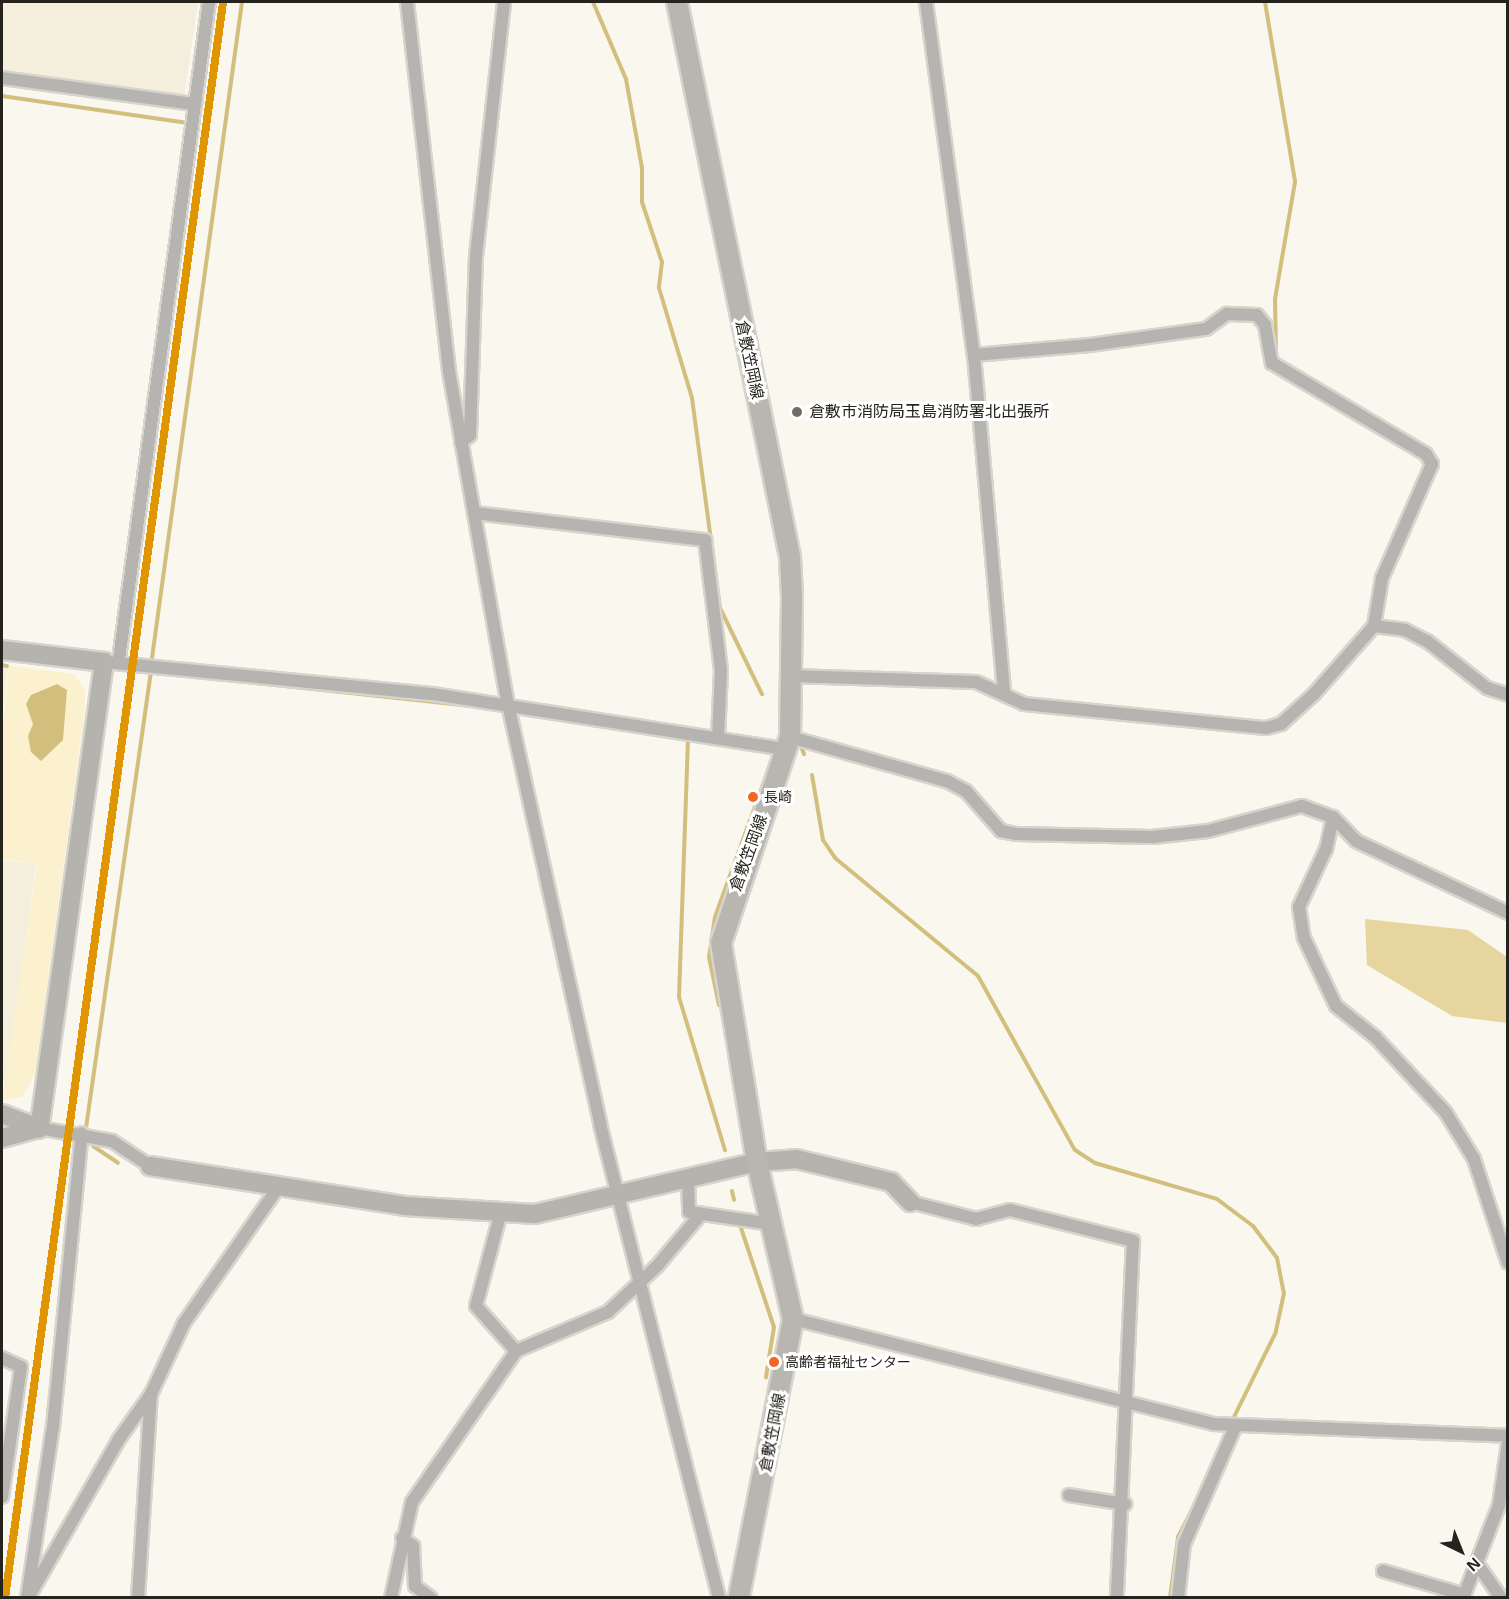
<!DOCTYPE html>
<html>
<head>
<meta charset="utf-8">
<style>
	body { margin:0 }
	#map { position:relative; width:1509px; height:1599px; overflow:hidden; background:#faf7ee; font-family:Helvetica,"Noto Sans JP",sans-serif }
	div>[style] { position:absolute }
	.built>* { inset:0; background:#f4efdd }
	.green>* { inset:0; background:#fcf1ce }
	.forest>* { inset:0; background:#e6d59f }
	.water>* { inset:0; background:#d3bf7d }
	.stream>* { height:4px; margin:-2px; padding:0 2px; transform-origin:2px; border-radius:2px; background:#d3bf7d }
	.roads { filter:drop-shadow(2px 0 #d7d4cd) drop-shadow(-2px 0 #d7d4cd) drop-shadow(0 2px #d7d4cd) drop-shadow(0 -2px #d7d4cd) }
	.street>* { height:12px; margin:-6px; padding:0 6px; transform-origin:6px; border-radius:6px; background:#b5b4b0 }
	.secondary>* { height:18px; margin:-9px; padding:0 9px; transform-origin:9px; border-radius:9px; background:#b4b3ae }
	.primary>* { height:20px; margin:-10px; padding:0 10px; transform-origin:10px; border-radius:10px; background:#b9b6b2 }
	.rail-1>* { height:8px; margin:-4px; padding:0 4px; transform-origin:4px; border-radius:4px; background:#e09503 }
	.dots>* { width:16px; height:16px; translate:-50% -50%; box-sizing:border-box; border:3px solid #fff; border-radius:50% }
	span { translate:-50% -50%; white-space:nowrap; text-align:center; line-height:1.15; -webkit-text-stroke:6px #fff; paint-order:stroke }
	.bus-label { font-size:14px; color:#24231d }
	.left { translate:0 -50%; text-align:left }
	.street-label { font-size:16px; color:#24231d }
	.poi-label { font-size:16px; color:#24231d }
	.frame { position:absolute; inset:0; border:3px solid #24231d; pointer-events:none }
	.north { position:absolute; left:1431px; top:1521px; width:60px; height:60px; -webkit-text-stroke:4px #fff; paint-order:stroke; rotate:137deg; font-size:16px; font-weight:700; line-height:24px; text-align:center; color:#24231d }
	.north::after { content:''; display:block; margin:auto; width:21px; height:27px; background:#24231d; clip-path:polygon(50% 0,100% 100%,50% 72%,0 100%) }
</style>
</head>
<body>
<div id="map">
	<div class="built">
		<div style="clip-path:polygon(2px 2px,198px 2px,184px 97px,2px 77px)"></div>
		<div style="clip-path:polygon(2px 667px,8px 668px,2px 721px)"></div>
		<div style="clip-path:polygon(2px 860px,36px 864px,7px 1081px,2px 1080px)"></div>
	</div>
	<div class="green">
		<div style="clip-path:polygon(9px 666px,74px 674px,85px 690px,85px 708px,35px 1074px,22px 1097px,2px 1100px,37px 864px,2px 859px,2px 731px)"></div>
	</div>
	<div class="forest">
		<div style="clip-path:polygon(1365px 919px,1468px 930px,1507px 957px,1507px 1023px,1452px 1016px,1367px 965px)"></div>
	</div>
	<div class="water">
		<div style="clip-path:polygon(57px 684px,67px 690px,63px 740px,41px 761px,31px 752px,28px 736px,33px 724px,26px 704px,31px 695px)"></div>
	</div>
	<div class="stream">
		<div style="left:593px;top:2px;width:84px;rotate:66.8deg"></div>
		<div style="left:626px;top:79px;width:90px;rotate:79.8deg"></div>
		<div style="left:642px;top:168px;width:34px;rotate:90deg"></div>
		<div style="left:642px;top:202px;width:63px;rotate:71.6deg"></div>
		<div style="left:662px;top:262px;width:26px;rotate:97deg"></div>
		<div style="left:659px;top:288px;width:115px;rotate:73.3deg"></div>
		<div style="left:692px;top:398px;width:212px;rotate:82.4deg"></div>
		<div style="left:720px;top:608px;width:96px;rotate:64deg"></div>
		<div style="left:1265px;top:2px;width:182px;rotate:80.5deg"></div>
		<div style="left:1295px;top:182px;width:119px;rotate:99.7deg"></div>
		<div style="left:1275px;top:299px;width:50px;rotate:88.9deg"></div>
		<div style="left:2px;top:96px;width:186px;rotate:8.3deg"></div>
		<div style="left:771px;top:514px;width:49px;rotate:78.2deg"></div>
		<div style="left:152px;top:658px;width:662px;rotate:-82.19deg"></div>
		<div style="left:2px;top:665px;width:5px;rotate:11deg"></div>
		<div style="left:219px;top:679px;width:254px;rotate:6.1deg"></div>
		<div style="left:688px;top:739px;width:258px;rotate:92deg"></div>
		<div style="left:679px;top:997px;width:160px;rotate:73.3deg"></div>
		<div style="left:800px;top:744px;width:11px;rotate:68deg"></div>
		<div style="left:812px;top:775px;width:66px;rotate:80.4deg"></div>
		<div style="left:823px;top:840px;width:22px;rotate:56deg"></div>
		<div style="left:835px;top:858px;width:185px;rotate:39.5deg"></div>
		<div style="left:978px;top:976px;width:199px;rotate:60.9deg"></div>
		<div style="left:1075px;top:1150px;width:24px;rotate:33deg"></div>
		<div style="left:1095px;top:1163px;width:127px;rotate:16.4deg"></div>
		<div style="left:1217px;top:1199px;width:45px;rotate:36.9deg"></div>
		<div style="left:1253px;top:1226px;width:40px;rotate:53deg"></div>
		<div style="left:1277px;top:1258px;width:36px;rotate:79deg"></div>
		<div style="left:1284px;top:1293px;width:40px;rotate:102deg"></div>
		<div style="left:1276px;top:1332px;width:102px;rotate:116.3deg"></div>
		<div style="left:719px;top:1005px;width:49px;rotate:-101.8deg"></div>
		<div style="left:709px;top:957px;width:40px;rotate:-81.5deg"></div>
		<div style="left:715px;top:917px;width:165px;rotate:-70.1deg"></div>
		<div style="left:86px;top:1128px;width:462px;rotate:-81.9deg"></div>
		<div style="left:93px;top:1146px;width:30px;rotate:34deg"></div>
		<div style="left:732px;top:1191px;width:9px;rotate:77deg"></div>
		<div style="left:741px;top:1228px;width:104px;rotate:71.6deg"></div>
		<div style="left:774px;top:1327px;width:51px;rotate:99.1deg"></div>
		<div style="left:1170px;top:1598px;width:62px;rotate:-82.5deg"></div>
		<div style="left:1178px;top:1537px;width:46px;rotate:-62.9deg"></div>
	</div>
	<div class="roads">
		<div class="street">
			<div style="left:407px;top:2px;width:371px;rotate:83.5deg"></div>
			<div style="left:449px;top:371px;width:338px;rotate:80deg"></div>
			<div style="left:508px;top:704px;width:430px;rotate:77.6deg"></div>
			<div style="left:600px;top:1124px;width:489px;rotate:75.9deg"></div>
			<div style="left:926px;top:2px;width:356px;rotate:82.3deg"></div>
			<div style="left:974px;top:355px;width:338px;rotate:84.9deg"></div>
			<div style="left:2px;top:78px;width:195px;rotate:7.7deg"></div>
			<div style="left:974px;top:355px;width:116px;rotate:-4.9deg"></div>
			<div style="left:1090px;top:345px;width:117px;rotate:-7.9deg"></div>
			<div style="left:1206px;top:329px;width:26px;rotate:-36deg"></div>
			<div style="left:1227px;top:314px;width:30px;rotate:2deg"></div>
			<div style="left:1257px;top:315px;width:13px;rotate:51deg"></div>
			<div style="left:1265px;top:325px;width:39px;rotate:80deg"></div>
			<div style="left:1272px;top:363px;width:179px;rotate:30.6deg"></div>
			<div style="left:1426px;top:454px;width:12px;rotate:59deg"></div>
			<div style="left:1432px;top:464px;width:124px;rotate:113.7deg"></div>
			<div style="left:1382px;top:578px;width:49px;rotate:99.5deg"></div>
			<div style="left:461px;top:442px;width:11px;rotate:-38deg"></div>
			<div style="left:470px;top:435px;width:179px;rotate:-88.1deg"></div>
			<div style="left:476px;top:256px;width:256px;rotate:-83.7deg"></div>
			<div style="left:474px;top:513px;width:233px;rotate:6.7deg"></div>
			<div style="left:705px;top:540px;width:131px;rotate:83deg"></div>
			<div style="left:721px;top:670px;width:68px;rotate:92.5deg"></div>
			<div style="left:119px;top:659px;width:663px;rotate:-82.2deg"></div>
			<div style="left:104px;top:662px;width:331px;rotate:5.6deg"></div>
			<div style="left:433px;top:694px;width:357px;rotate:8.9deg"></div>
			<div style="left:792px;top:676px;width:184px;rotate:1.9deg"></div>
			<div style="left:976px;top:682px;width:53px;rotate:24.6deg"></div>
			<div style="left:1024px;top:704px;width:243px;rotate:5.7deg"></div>
			<div style="left:1266px;top:728px;width:16px;rotate:-15deg"></div>
			<div style="left:1281px;top:724px;width:45px;rotate:-42.3deg"></div>
			<div style="left:1314px;top:694px;width:91px;rotate:-48.6deg"></div>
			<div style="left:1374px;top:626px;width:31px;rotate:7deg"></div>
			<div style="left:1405px;top:630px;width:25px;rotate:27deg"></div>
			<div style="left:1427px;top:641px;width:76px;rotate:38.1deg"></div>
			<div style="left:1487px;top:688px;width:22px;rotate:18deg"></div>
			<div style="left:790px;top:737px;width:163px;rotate:15.7deg"></div>
			<div style="left:947px;top:781px;width:21px;rotate:28deg"></div>
			<div style="left:966px;top:791px;width:53px;rotate:48.8deg"></div>
			<div style="left:1001px;top:831px;width:15px;rotate:11deg"></div>
			<div style="left:1016px;top:834px;width:136px;rotate:1.3deg"></div>
			<div style="left:1152px;top:837px;width:56px;rotate:-6.1deg"></div>
			<div style="left:1208px;top:831px;width:97px;rotate:-14.9deg"></div>
			<div style="left:1302px;top:806px;width:33px;rotate:20deg"></div>
			<div style="left:1333px;top:817px;width:33px;rotate:46deg"></div>
			<div style="left:1356px;top:841px;width:168px;rotate:25.3deg"></div>
			<div style="left:1333px;top:817px;width:33px;rotate:102deg"></div>
			<div style="left:1326px;top:849px;width:64px;rotate:115deg"></div>
			<div style="left:1299px;top:907px;width:31px;rotate:81deg"></div>
			<div style="left:1304px;top:938px;width:75px;rotate:64.8deg"></div>
			<div style="left:1336px;top:1006px;width:50px;rotate:38.5deg"></div>
			<div style="left:1375px;top:1037px;width:104px;rotate:46.9deg"></div>
			<div style="left:1446px;top:1113px;width:54px;rotate:58.7deg"></div>
			<div style="left:1474px;top:1159px;width:109px;rotate:71.9deg"></div>
			<div style="left:39px;top:1128px;width:74px;rotate:10.1deg"></div>
			<div style="left:112px;top:1141px;width:45px;rotate:33.3deg"></div>
			<div style="left:688px;top:1179px;width:33px;rotate:88deg"></div>
			<div style="left:689px;top:1212px;width:84px;rotate:8.2deg"></div>
			<div style="left:910px;top:1202px;width:68px;rotate:14.4deg"></div>
			<div style="left:976px;top:1219px;width:35px;rotate:-15deg"></div>
			<div style="left:1010px;top:1210px;width:127px;rotate:14.1deg"></div>
			<div style="left:1133px;top:1241px;width:357px;rotate:92.6deg"></div>
			<div style="left:501px;top:1212px;width:97px;rotate:104.9deg"></div>
			<div style="left:476px;top:1306px;width:60px;rotate:48.4deg"></div>
			<div style="left:793px;top:1319px;width:433px;rotate:14deg"></div>
			<div style="left:1213px;top:1424px;width:295px;rotate:2.3deg"></div>
			<div style="left:2px;top:1358px;width:21px;rotate:25deg"></div>
			<div style="left:21px;top:1367px;width:131px;rotate:98.3deg"></div>
			<div style="left:1069px;top:1495px;width:57px;rotate:9.1deg"></div>
			<div style="left:402px;top:1538px;width:14px;rotate:36deg"></div>
			<div style="left:413px;top:1546px;width:40px;rotate:87.1deg"></div>
			<div style="left:415px;top:1586px;width:20px;rotate:37deg"></div>
			<div style="left:1478px;top:1565px;width:40px;rotate:55.1deg"></div>
			<div style="left:1383px;top:1571px;width:85px;rotate:16.3deg"></div>
			<div style="left:27px;top:1598px;width:173px;rotate:-81.4deg"></div>
			<div style="left:53px;top:1427px;width:295px;rotate:-84.4deg"></div>
			<div style="left:28px;top:1598px;width:183px;rotate:-60.2deg"></div>
			<div style="left:119px;top:1439px;width:55px;rotate:-54.6deg"></div>
			<div style="left:138px;top:1598px;width:204px;rotate:-86.4deg"></div>
			<div style="left:151px;top:1394px;width:78px;rotate:-65.1deg"></div>
			<div style="left:184px;top:1323px;width:168px;rotate:-55.2deg"></div>
			<div style="left:391px;top:1598px;width:98px;rotate:-77.7deg"></div>
			<div style="left:412px;top:1502px;width:183px;rotate:-55.4deg"></div>
			<div style="left:516px;top:1351px;width:100px;rotate:-23deg"></div>
			<div style="left:608px;top:1312px;width:69px;rotate:-43.2deg"></div>
			<div style="left:658px;top:1265px;width:67px;rotate:-49.9deg"></div>
			<div style="left:1178px;top:1598px;width:54px;rotate:-83.7deg"></div>
			<div style="left:1184px;top:1544px;width:128px;rotate:-66.4deg"></div>
			<div style="left:1463px;top:1598px;width:100px;rotate:-68.8deg"></div>
			<div style="left:1499px;top:1505px;width:63px;rotate:-81.7deg"></div>
		</div>
		<div class="secondary">
			<div style="left:2px;top:650px;width:103px;rotate:6.7deg"></div>
			<div style="left:104px;top:662px;width:471px;rotate:97.9deg"></div>
			<div style="left:2px;top:1114px;width:40px;rotate:21deg"></div>
			<div style="left:2px;top:1138px;width:38px;rotate:-15deg"></div>
			<div style="left:150px;top:1166px;width:258px;rotate:8.9deg"></div>
			<div style="left:405px;top:1206px;width:130px;rotate:3.5deg"></div>
			<div style="left:535px;top:1214px;width:228px;rotate:-13.2deg"></div>
			<div style="left:757px;top:1162px;width:39px;rotate:-4deg"></div>
			<div style="left:796px;top:1159px;width:98px;rotate:13.6deg"></div>
			<div style="left:891px;top:1182px;width:28px;rotate:46deg"></div>
		</div>
		<div class="primary">
			<div style="left:677px;top:2px;width:566px;rotate:78.49deg"></div>
			<div style="left:790px;top:557px;width:40px;rotate:87.1deg"></div>
			<div style="left:792px;top:597px;width:140px;rotate:90.8deg"></div>
			<div style="left:790px;top:737px;width:217px;rotate:108.5deg"></div>
			<div style="left:721px;top:943px;width:222px;rotate:80.7deg"></div>
			<div style="left:757px;top:1162px;width:161px;rotate:77.1deg"></div>
			<div style="left:793px;top:1319px;width:284px;rotate:101deg"></div>
		</div>
	</div>
	<div class="rail-1">
		<div style="left:5px;top:1598px;width:1611px;rotate:-82.22deg"></div>
	</div>
	<div class="dots">
		<div style="left:797px;top:412px;background:#6f6d66"></div>
		<div style="left:753px;top:797px;background:#f26522"></div>
		<div style="left:774px;top:1362px;background:#f26522"></div>
	</div>
	<div class="bus-label">
		<span class="left" style="left:764px;top:797px">長崎</span>
		<span class="left" style="left:785px;top:1362px">高齢者福祉センター</span>
	</div>
	<div class="street-label">
		<span style="left:749px;top:360px;rotate:78deg">倉敷笠岡線</span>
		<span style="left:749px;top:853px;rotate:-70deg">倉敷笠岡線</span>
		<span style="left:773px;top:1433px;rotate:-79deg">倉敷笠岡線</span>
	</div>
	<div class="poi-label">
		<span class="left" style="left:809px;top:412px">倉敷市消防局玉島消防署北出張所</span>
	</div>
	<div class="frame"></div>
	<div class="north">N</div>
</div>
</body>
</html>
